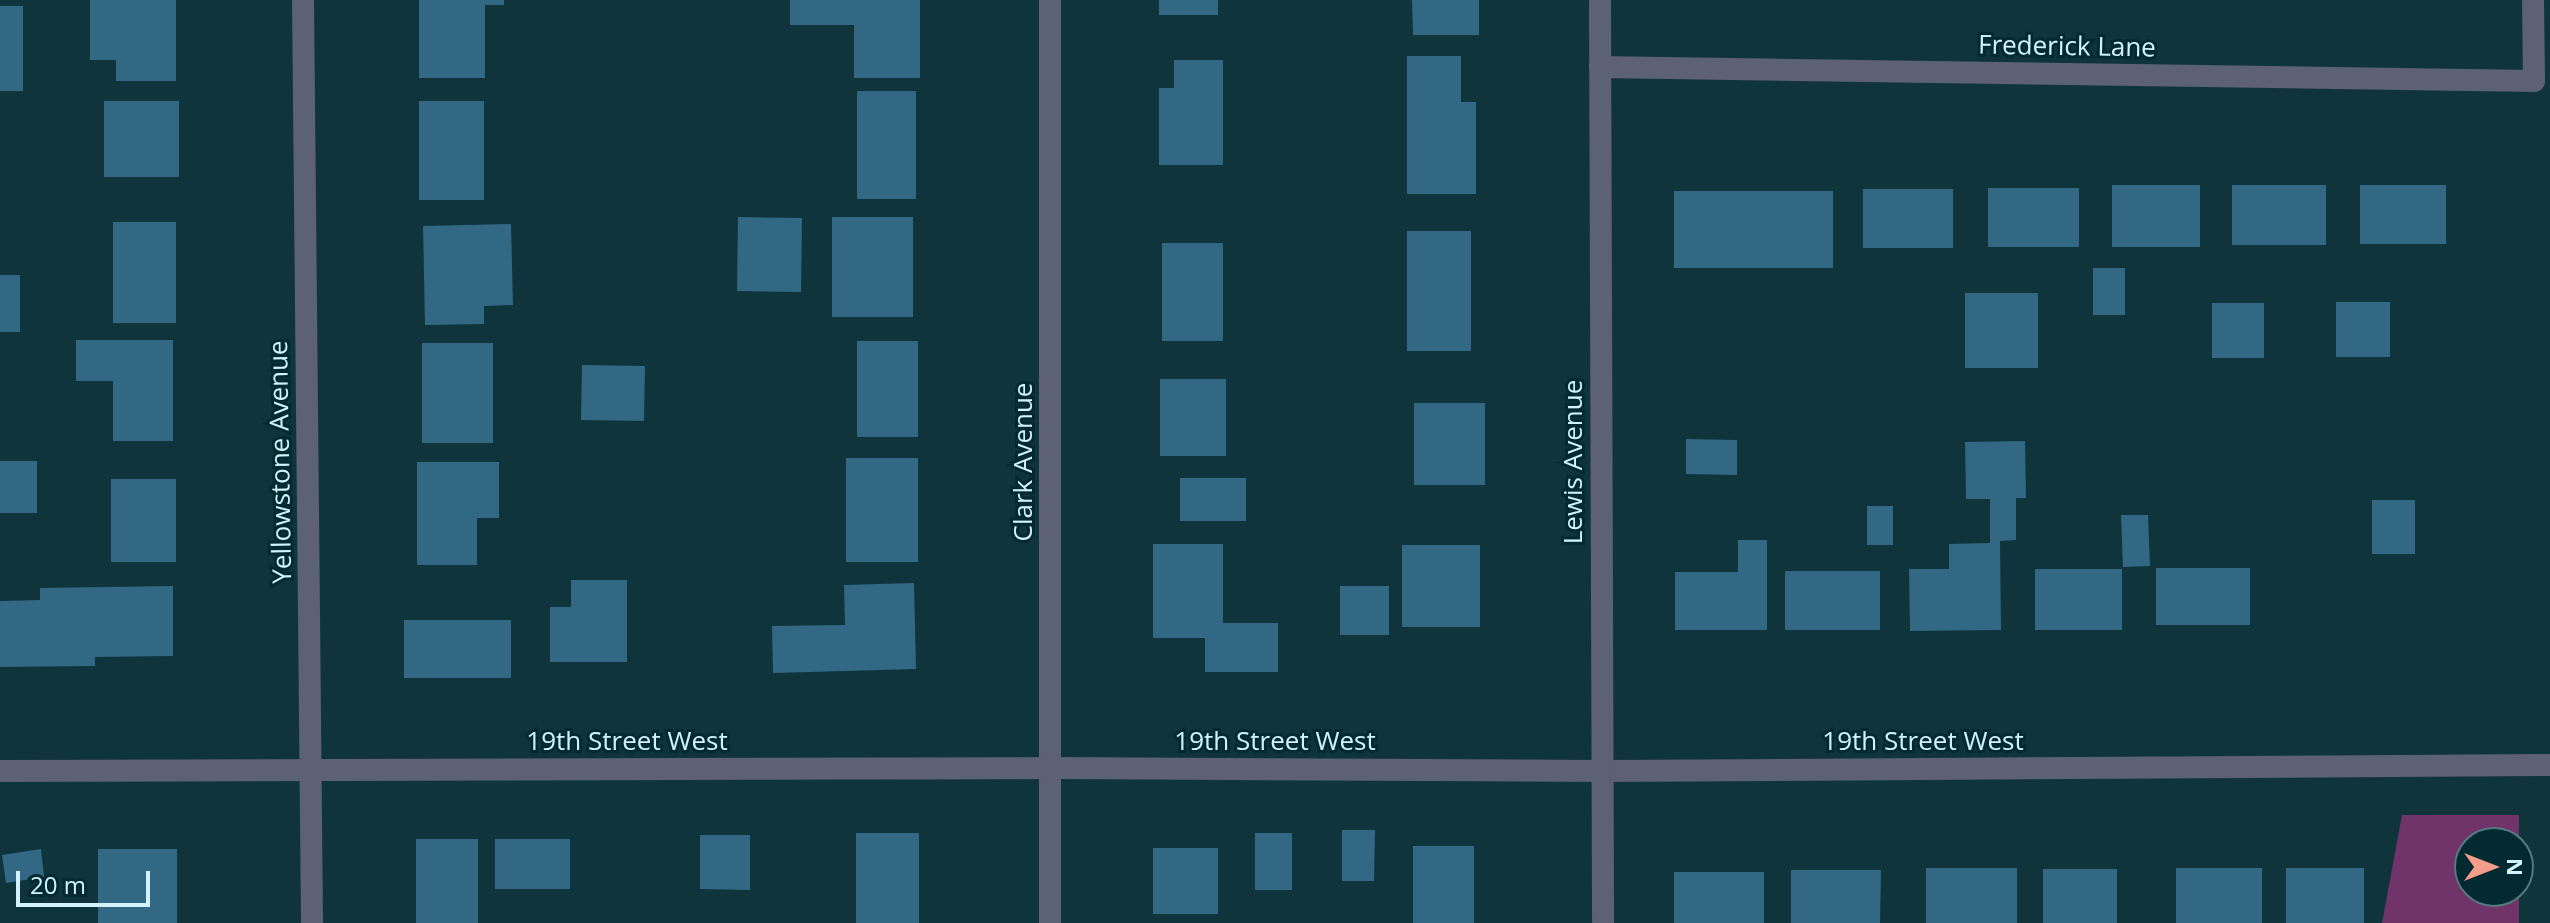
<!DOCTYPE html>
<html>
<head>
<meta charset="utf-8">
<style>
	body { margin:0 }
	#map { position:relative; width:2550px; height:923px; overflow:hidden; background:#0f343b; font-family:"Open Sans",sans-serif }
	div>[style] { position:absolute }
	.green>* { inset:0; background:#703468 }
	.building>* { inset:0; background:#326883 }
	.minor>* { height:22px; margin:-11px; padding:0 11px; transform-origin:11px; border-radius:11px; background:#5c6175 }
	.tertiary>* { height:22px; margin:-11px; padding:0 11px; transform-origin:11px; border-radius:11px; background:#5c6175 }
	span { translate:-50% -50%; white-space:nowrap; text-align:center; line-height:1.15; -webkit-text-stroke:6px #032a31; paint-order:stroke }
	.street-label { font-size:26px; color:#d2f3fb }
	.north { position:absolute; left:2454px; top:827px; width:80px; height:80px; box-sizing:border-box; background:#032a31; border:2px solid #567a82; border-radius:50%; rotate:90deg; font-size:22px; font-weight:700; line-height:32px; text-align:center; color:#d2f3fb }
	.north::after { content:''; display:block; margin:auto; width:28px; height:36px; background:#f49d8b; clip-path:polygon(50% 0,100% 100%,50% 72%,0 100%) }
	.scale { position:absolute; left:16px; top:871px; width:134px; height:36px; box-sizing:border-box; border:4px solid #d2f3fb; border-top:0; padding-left:10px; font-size:24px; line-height:28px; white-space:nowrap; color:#d2f3fb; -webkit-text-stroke:6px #032a31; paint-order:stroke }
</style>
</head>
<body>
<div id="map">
	<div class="green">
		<div style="clip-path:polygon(evenodd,2402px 815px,2519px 815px,2519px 923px,2382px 923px,2402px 815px,2470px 843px,2518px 843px,2518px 891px,2470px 891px,2470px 843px)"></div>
	</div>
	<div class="building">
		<div style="clip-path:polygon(90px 0,176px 0,176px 81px,116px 81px,116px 60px,90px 60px)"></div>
		<div style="clip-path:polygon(419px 0,504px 0,504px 5px,485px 5px,485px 78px,419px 78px)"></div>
		<div style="clip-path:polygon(790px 0,920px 0,920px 78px,854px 78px,854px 25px,790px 25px)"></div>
		<div style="clip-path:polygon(1159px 0,1218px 0,1218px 15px,1159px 15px)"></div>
		<div style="clip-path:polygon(1412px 0,1479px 0,1479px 35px,1413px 35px)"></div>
		<div style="clip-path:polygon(0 6px,23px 6px,23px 91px,0 91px)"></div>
		<div style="clip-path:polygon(1407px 56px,1461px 56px,1461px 102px,1476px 102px,1476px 194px,1407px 194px)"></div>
		<div style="clip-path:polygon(1174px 60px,1223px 60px,1223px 165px,1159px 165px,1159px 88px,1174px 88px)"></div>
		<div style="clip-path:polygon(857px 91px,916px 91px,916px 199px,857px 199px)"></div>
		<div style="clip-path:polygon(104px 101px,179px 101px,179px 177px,104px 177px)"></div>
		<div style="clip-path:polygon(419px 101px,484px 101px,484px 200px,419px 200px)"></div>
		<div style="clip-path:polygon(2112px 185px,2200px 185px,2200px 247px,2112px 247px)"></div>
		<div style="clip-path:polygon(2232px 185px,2326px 185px,2326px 245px,2232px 245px)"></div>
		<div style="clip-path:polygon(2360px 185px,2446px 185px,2446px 244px,2360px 244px)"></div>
		<div style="clip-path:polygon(1988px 188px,2079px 188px,2079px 247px,1988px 247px)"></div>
		<div style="clip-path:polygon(1863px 189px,1953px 189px,1953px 248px,1863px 248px)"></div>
		<div style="clip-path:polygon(1674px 191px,1833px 191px,1833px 268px,1674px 268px)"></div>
		<div style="clip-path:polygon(738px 217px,802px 218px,801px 292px,737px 291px)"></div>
		<div style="clip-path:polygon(832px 217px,913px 217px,913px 317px,832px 317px)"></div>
		<div style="clip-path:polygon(113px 222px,176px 222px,176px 323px,113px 323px)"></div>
		<div style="clip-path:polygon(511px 224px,513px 305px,484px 306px,484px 324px,425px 325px,423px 226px)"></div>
		<div style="clip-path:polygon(1407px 231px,1471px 231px,1471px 351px,1407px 351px)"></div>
		<div style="clip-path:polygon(1162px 243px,1223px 243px,1223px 341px,1162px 341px)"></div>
		<div style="clip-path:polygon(2093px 268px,2125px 268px,2125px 315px,2093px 315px)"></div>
		<div style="clip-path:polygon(0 275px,20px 275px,20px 332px,0 332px)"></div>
		<div style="clip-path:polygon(1965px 293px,2038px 293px,2038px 368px,1965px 368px)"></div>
		<div style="clip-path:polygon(2336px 302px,2390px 302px,2390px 357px,2336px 357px)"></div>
		<div style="clip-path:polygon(2212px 303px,2264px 303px,2264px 358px,2212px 358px)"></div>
		<div style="clip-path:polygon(76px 340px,173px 340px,173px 441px,113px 441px,113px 381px,76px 381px)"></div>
		<div style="clip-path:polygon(857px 341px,918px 341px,918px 437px,857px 437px)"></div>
		<div style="clip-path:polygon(422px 343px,493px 343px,493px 443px,422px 443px)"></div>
		<div style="clip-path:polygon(582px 365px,645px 366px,644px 421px,581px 420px)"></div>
		<div style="clip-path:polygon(1160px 379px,1226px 379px,1226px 456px,1160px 456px)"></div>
		<div style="clip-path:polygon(1414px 403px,1485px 403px,1485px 485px,1414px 485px)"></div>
		<div style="clip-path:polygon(1686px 439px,1737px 440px,1737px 475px,1686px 474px)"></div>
		<div style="clip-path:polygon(2025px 441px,2026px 498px,2016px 498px,2016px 540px,2000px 541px,2001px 630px,1910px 631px,1909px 569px,1949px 569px,1949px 544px,1990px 543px,1990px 499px,1966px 499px,1965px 442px)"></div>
		<div style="clip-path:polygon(846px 458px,918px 458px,918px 562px,846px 562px)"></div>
		<div style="clip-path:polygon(0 461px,37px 461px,37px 513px,0 513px)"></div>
		<div style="clip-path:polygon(417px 462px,499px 462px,499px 518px,477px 518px,477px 565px,417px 565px)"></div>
		<div style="clip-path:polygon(1180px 478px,1246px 478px,1246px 521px,1180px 521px)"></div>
		<div style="clip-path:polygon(111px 479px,176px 479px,176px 562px,111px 562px)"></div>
		<div style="clip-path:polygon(2372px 500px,2415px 500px,2415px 554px,2372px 554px)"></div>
		<div style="clip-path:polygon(1867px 506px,1893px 506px,1893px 545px,1867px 545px)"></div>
		<div style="clip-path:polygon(2121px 515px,2148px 515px,2150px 566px,2123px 567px)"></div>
		<div style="clip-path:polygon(1738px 540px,1767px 540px,1767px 630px,1675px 630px,1675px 572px,1738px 572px)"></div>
		<div style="clip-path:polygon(1153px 544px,1223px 544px,1223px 623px,1278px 623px,1278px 672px,1205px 672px,1205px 638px,1153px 638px)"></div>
		<div style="clip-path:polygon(1402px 545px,1480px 545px,1480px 627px,1402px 627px)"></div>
		<div style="clip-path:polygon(2156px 568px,2250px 568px,2250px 625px,2156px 625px)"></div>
		<div style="clip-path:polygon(2035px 569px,2122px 569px,2122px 630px,2035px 630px)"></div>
		<div style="clip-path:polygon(1785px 571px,1880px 571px,1880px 630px,1785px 630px)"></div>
		<div style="clip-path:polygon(571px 580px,627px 580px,627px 662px,550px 662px,550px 607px,571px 607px)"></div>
		<div style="clip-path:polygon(914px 583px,916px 669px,773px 673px,772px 626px,845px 625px,844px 585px)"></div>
		<div style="clip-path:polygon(173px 586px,173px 656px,95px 657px,95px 666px,0 667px,0 601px,40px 600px,40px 588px)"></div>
		<div style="clip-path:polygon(1340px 586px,1389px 586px,1389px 635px,1340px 635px)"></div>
		<div style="clip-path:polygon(404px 620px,511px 620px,511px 678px,404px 678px)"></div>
		<div style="clip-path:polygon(1342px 830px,1375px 830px,1374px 881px,1342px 881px)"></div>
		<div style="clip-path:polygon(856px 833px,919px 833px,919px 923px,856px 923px)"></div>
		<div style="clip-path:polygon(1255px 833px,1292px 833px,1292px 890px,1255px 890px)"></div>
		<div style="clip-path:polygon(700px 835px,750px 835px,750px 890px,700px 889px)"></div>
		<div style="clip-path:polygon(416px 839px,478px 839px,478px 923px,416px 923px)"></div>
		<div style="clip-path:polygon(495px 839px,570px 839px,570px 889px,495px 889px)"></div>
		<div style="clip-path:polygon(1413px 846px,1474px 846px,1474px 923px,1413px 923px)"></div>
		<div style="clip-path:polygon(1153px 848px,1218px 848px,1218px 914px,1153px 914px)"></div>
		<div style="clip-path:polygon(41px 849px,44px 877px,6px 883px,2px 855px)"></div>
		<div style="clip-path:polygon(98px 849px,177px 849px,177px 923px,98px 923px)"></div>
		<div style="clip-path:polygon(1926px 868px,2017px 868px,2017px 923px,1926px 923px)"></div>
		<div style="clip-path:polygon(2176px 868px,2262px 868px,2262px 923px,2176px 923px)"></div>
		<div style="clip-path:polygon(2286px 868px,2364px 868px,2364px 923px,2286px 923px)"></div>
		<div style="clip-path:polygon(2043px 869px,2117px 869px,2117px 923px,2043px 923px)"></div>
		<div style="clip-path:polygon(1791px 870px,1881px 870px,1880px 923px,1791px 923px)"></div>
		<div style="clip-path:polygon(1674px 872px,1764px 872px,1764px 923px,1674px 923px)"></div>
	</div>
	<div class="minor">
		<div style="left:303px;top:0;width:923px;rotate:89.44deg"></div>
		<div style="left:1600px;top:67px;width:934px;rotate:0.86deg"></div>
		<div style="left:2534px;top:81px;width:81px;rotate:-90.7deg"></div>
		<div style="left:1602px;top:771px;width:948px;rotate:-0.36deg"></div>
		<div style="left:1050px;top:923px;width:923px;rotate:-90deg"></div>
	</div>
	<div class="tertiary">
		<div style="left:1600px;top:0;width:923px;rotate:89.81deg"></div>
		<div style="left:0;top:771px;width:1051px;rotate:-0.16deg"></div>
		<div style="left:1051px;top:768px;width:551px;rotate:0.31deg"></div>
	</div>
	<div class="street-label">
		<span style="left:2067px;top:46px;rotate:1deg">Frederick Lane</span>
		<span style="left:280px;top:462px;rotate:-91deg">Yellowstone Avenue</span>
		<span style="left:1023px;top:462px;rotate:-90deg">Clark Avenue</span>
		<span style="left:1573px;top:462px;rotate:-90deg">Lewis Avenue</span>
		<span style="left:627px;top:741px">19th Street West</span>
		<span style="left:1275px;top:741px">19th Street West</span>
		<span style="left:1923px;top:741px">19th Street West</span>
	</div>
	<div class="north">N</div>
	<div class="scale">20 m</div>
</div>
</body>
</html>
